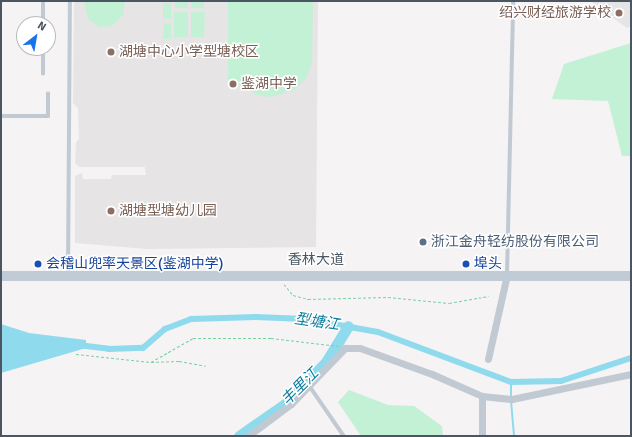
<!DOCTYPE html>
<html>
<head>
<meta charset="utf-8">
<style>
	body { margin:0 }
	#map { position:relative; width:632px; height:437px; overflow:hidden; background:#f5f3f3; font-family:Signika,"Noto Sans SC",sans-serif }
	div>[style] { position:absolute }
	.education>* { inset:0; background:#e6e4e5 }
	.green>* { inset:0; background:#c3f1d5 }
	.water>* { inset:0; background:#90daee }
	.stream>* { height:2px; margin:-1px; padding:0 1px; transform-origin:1px; border-radius:1px; background:#90daee }
	.canal>* { height:6px; margin:-3px; padding:0 3px; transform-origin:3px; border-radius:3px; background:#90daee }
	.river>* { height:11px; margin:-5.5px; padding:0 5.5px; transform-origin:5.5px; border-radius:5.5px; background:#90daee }
	.path>* { height:1px; margin-top:-0.5px; transform-origin:0; background:repeating-linear-gradient(90deg,#7ad0a6 0 3px,transparent 0 5px) }
	.lane>* { height:3.5px; margin:-1.75px; padding:0 1.75px; transform-origin:1.75px; border-radius:1.75px; background:#c1cad2 }
	.street>* { height:7px; margin:-3.5px; padding:0 3.5px; transform-origin:3.5px; border-radius:3.5px; background:#c1cad2 }
	.secondary>* { height:10px; margin:-5px; padding:0 5px; transform-origin:5px; border-radius:5px; background:#c1cbd6 }
	.dots>* { width:11px; height:11px; translate:-50% -50%; box-sizing:border-box; border:2px solid #fff; border-radius:50% }
	span { translate:-50% -50%; white-space:nowrap; text-align:center; line-height:1.15; -webkit-text-stroke:3px #fff; paint-order:stroke }
	.education-label { font-size:14px; color:#785e54 }
	.right { translate:-100% -50%; text-align:right }
	.left { translate:0 -50%; text-align:left }
	.service-label { font-size:14px; color:#4e5e75 }
	.street-label { font-size:14px; color:#4a5661 }
	.transit-label { font-size:14px; color:#164399 }
	.water-label { font-size:15px; color:#0c7c9b; font-style:italic }
	.frame { position:absolute; inset:0; border:2px solid #4a5661; pointer-events:none }
	.north { position:absolute; left:16px; top:16px; width:40px; height:40px; box-sizing:border-box; background:#fff; border:1px solid #b7bbc0; border-radius:50%; rotate:31deg; font-size:11px; font-weight:700; line-height:16px; text-align:center; color:#4a5661 }
	.north::after { content:''; display:block; margin:auto; width:14px; height:18px; background:#1a73e8; clip-path:polygon(50% 0,100% 100%,50% 72%,0 100%) }
</style>
</head>
<body>
<div id="map">
	<div class="education">
		<div style="clip-path:polygon(74px 1px,318px 1px,316px 247px,147px 249px,75px 243px,75px 176px,82px 173px,83px 179px,111px 179px,112px 175px,146px 175px,145px 167px,79px 167px,75px 163px,76px 142px,79px 139px,78px 108px,73px 103px)"></div>
		<div style="clip-path:polygon(590px 1px,631px 1px,631px 26px,627px 28px)"></div>
	</div>
	<div class="green">
		<div style="clip-path:polygon(84px 1px,125px 1px,123px 15px,112px 26px,99px 27px,88px 19px)"></div>
		<div style="clip-path:polygon(175px 1px,188px 1px,188px 8px,175px 8px)"></div>
		<div style="clip-path:polygon(191px 1px,204px 1px,204px 8px,191px 8px)"></div>
		<div style="clip-path:polygon(228px 1px,313px 1px,312px 62px,307px 77px,296px 89px,272px 97px,257px 95px,241px 85px,228px 85px)"></div>
		<div style="clip-path:polygon(163px 3px,171px 3px,171px 19px,163px 18px)"></div>
		<div style="clip-path:polygon(174px 12px,188px 12px,188px 37px,174px 37px)"></div>
		<div style="clip-path:polygon(191px 12px,205px 12px,204px 37px,191px 37px)"></div>
		<div style="clip-path:polygon(164px 23px,171px 24px,171px 39px,163px 39px)"></div>
		<div style="clip-path:polygon(631px 43px,631px 156px,622px 156px,608px 101px,552px 99px,564px 64px)"></div>
		<div style="clip-path:polygon(349px 390px,388px 405px,414px 406px,442px 426px,443px 436px,361px 436px,338px 402px)"></div>
	</div>
	<div class="water">
		<div style="clip-path:polygon(1px 324px,29px 333px,86px 340px,86px 348px,1px 373px)"></div>
	</div>
	<div class="stream">
		<div style="left:511px;top:396px;width:14px;rotate:-90deg"></div>
		<div style="left:511px;top:401px;width:35px;rotate:85deg"></div>
	</div>
	<div class="canal">
		<div style="left:78px;top:345px;width:31px;rotate:7deg"></div>
		<div style="left:109px;top:349px;width:34px;rotate:-2deg"></div>
		<div style="left:143px;top:348px;width:29px;rotate:-41deg"></div>
		<div style="left:165px;top:329px;width:28px;rotate:-21deg"></div>
		<div style="left:191px;top:319px;width:65px;rotate:-1.8deg"></div>
		<div style="left:256px;top:317px;width:49px;rotate:2.3deg"></div>
		<div style="left:305px;top:319px;width:74px;rotate:10.1deg"></div>
		<div style="left:378px;top:332px;width:142px;rotate:20.6deg"></div>
		<div style="left:511px;top:382px;width:50px;rotate:-1.1deg"></div>
		<div style="left:561px;top:381px;width:74px;rotate:-18.2deg"></div>
	</div>
	<div class="river">
		<div style="left:239px;top:436px;width:56px;rotate:-34.8deg"></div>
		<div style="left:285px;top:404px;width:59px;rotate:-45.7deg"></div>
		<div style="left:326px;top:362px;width:42px;rotate:-58.6deg"></div>
	</div>
	<div class="path">
		<div style="left:284px;top:284px;width:14px;rotate:51deg"></div>
		<div style="left:293px;top:295px;width:16px;rotate:15deg"></div>
		<div style="left:308px;top:299px;width:80px;rotate:-1.4deg"></div>
		<div style="left:388px;top:297px;width:61px;rotate:5.6deg"></div>
		<div style="left:449px;top:303px;width:40px;rotate:-10deg"></div>
		<div style="left:76px;top:354px;width:75px;rotate:6.1deg"></div>
		<div style="left:151px;top:362px;width:28px;rotate:-2deg"></div>
		<div style="left:179px;top:361px;width:27px;rotate:10deg"></div>
		<div style="left:151px;top:362px;width:48px;rotate:-29.7deg"></div>
		<div style="left:193px;top:338px;width:78px"></div>
		<div style="left:271px;top:338px;width:68px;rotate:6.7deg"></div>
	</div>
	<div class="lane">
		<div style="left:43px;top:24px;width:23px;rotate:-90deg"></div>
		<div style="left:43px;top:74px;width:26px;rotate:-90deg"></div>
		<div style="left:1px;top:116px;width:47px"></div>
		<div style="left:48px;top:116px;width:22px;rotate:-90deg"></div>
		<div style="left:68px;top:274px;width:273px;rotate:-89.6deg"></div>
		<div style="left:507px;top:275px;width:274px;rotate:-88.7deg"></div>
		<div style="left:309px;top:385px;width:62px;rotate:55.5deg"></div>
	</div>
	<div class="street">
		<div style="left:488px;top:359px;width:86px;rotate:-77.3deg"></div>
		<div style="left:248px;top:436px;width:54px;rotate:-36.7deg"></div>
		<div style="left:291px;top:404px;width:78px;rotate:-46deg"></div>
		<div style="left:345px;top:348px;width:15px"></div>
		<div style="left:360px;top:348px;width:77px;rotate:19.9deg"></div>
		<div style="left:432px;top:374px;width:55px;rotate:23.7deg"></div>
		<div style="left:482px;top:396px;width:30px;rotate:6deg"></div>
		<div style="left:512px;top:399px;width:122px;rotate:-11.9deg"></div>
		<div style="left:482px;top:436px;width:40px;rotate:-90deg"></div>
	</div>
	<div class="secondary">
		<div style="left:1px;top:276px;width:630px"></div>
	</div>
	<div class="dots">
		<div style="left:619px;top:13px;background:#8d6e63"></div>
		<div style="left:111px;top:52px;background:#8d6e63"></div>
		<div style="left:233px;top:84px;background:#8d6e63"></div>
		<div style="left:111px;top:211px;background:#8d6e63"></div>
		<div style="left:423px;top:242px;background:#5c6f8a"></div>
		<div style="left:38px;top:264px;background:#1a4fb4"></div>
		<div style="left:466px;top:264px;background:#1a4fb4"></div>
	</div>
	<div class="education-label">
		<span class="right" style="left:611px;top:13px">绍兴财经旅游学校</span>
		<span class="left" style="left:119px;top:52px">湖塘中心小学型塘校区</span>
		<span class="left" style="left:241px;top:84px">鉴湖中学</span>
		<span class="left" style="left:119px;top:211px">湖塘型塘幼儿园</span>
	</div>
	<div class="service-label">
		<span class="left" style="left:431px;top:242px">浙江金舟轻纺股份有限公司</span>
	</div>
	<div class="street-label">
		<span style="left:316px;top:260px">香林大道</span>
	</div>
	<div class="transit-label">
		<span class="left" style="left:46px;top:264px">会稽山兜率天景区(鉴湖中学)</span>
		<span class="left" style="left:474px;top:264px">埠头</span>
	</div>
	<div class="water-label">
		<span style="left:317px;top:322px;rotate:8deg">型塘江</span>
		<span style="left:300px;top:387px;rotate:-45deg">丰里江</span>
	</div>
	<div class="frame"></div>
	<div class="north">N</div>
</div>
</body>
</html>
